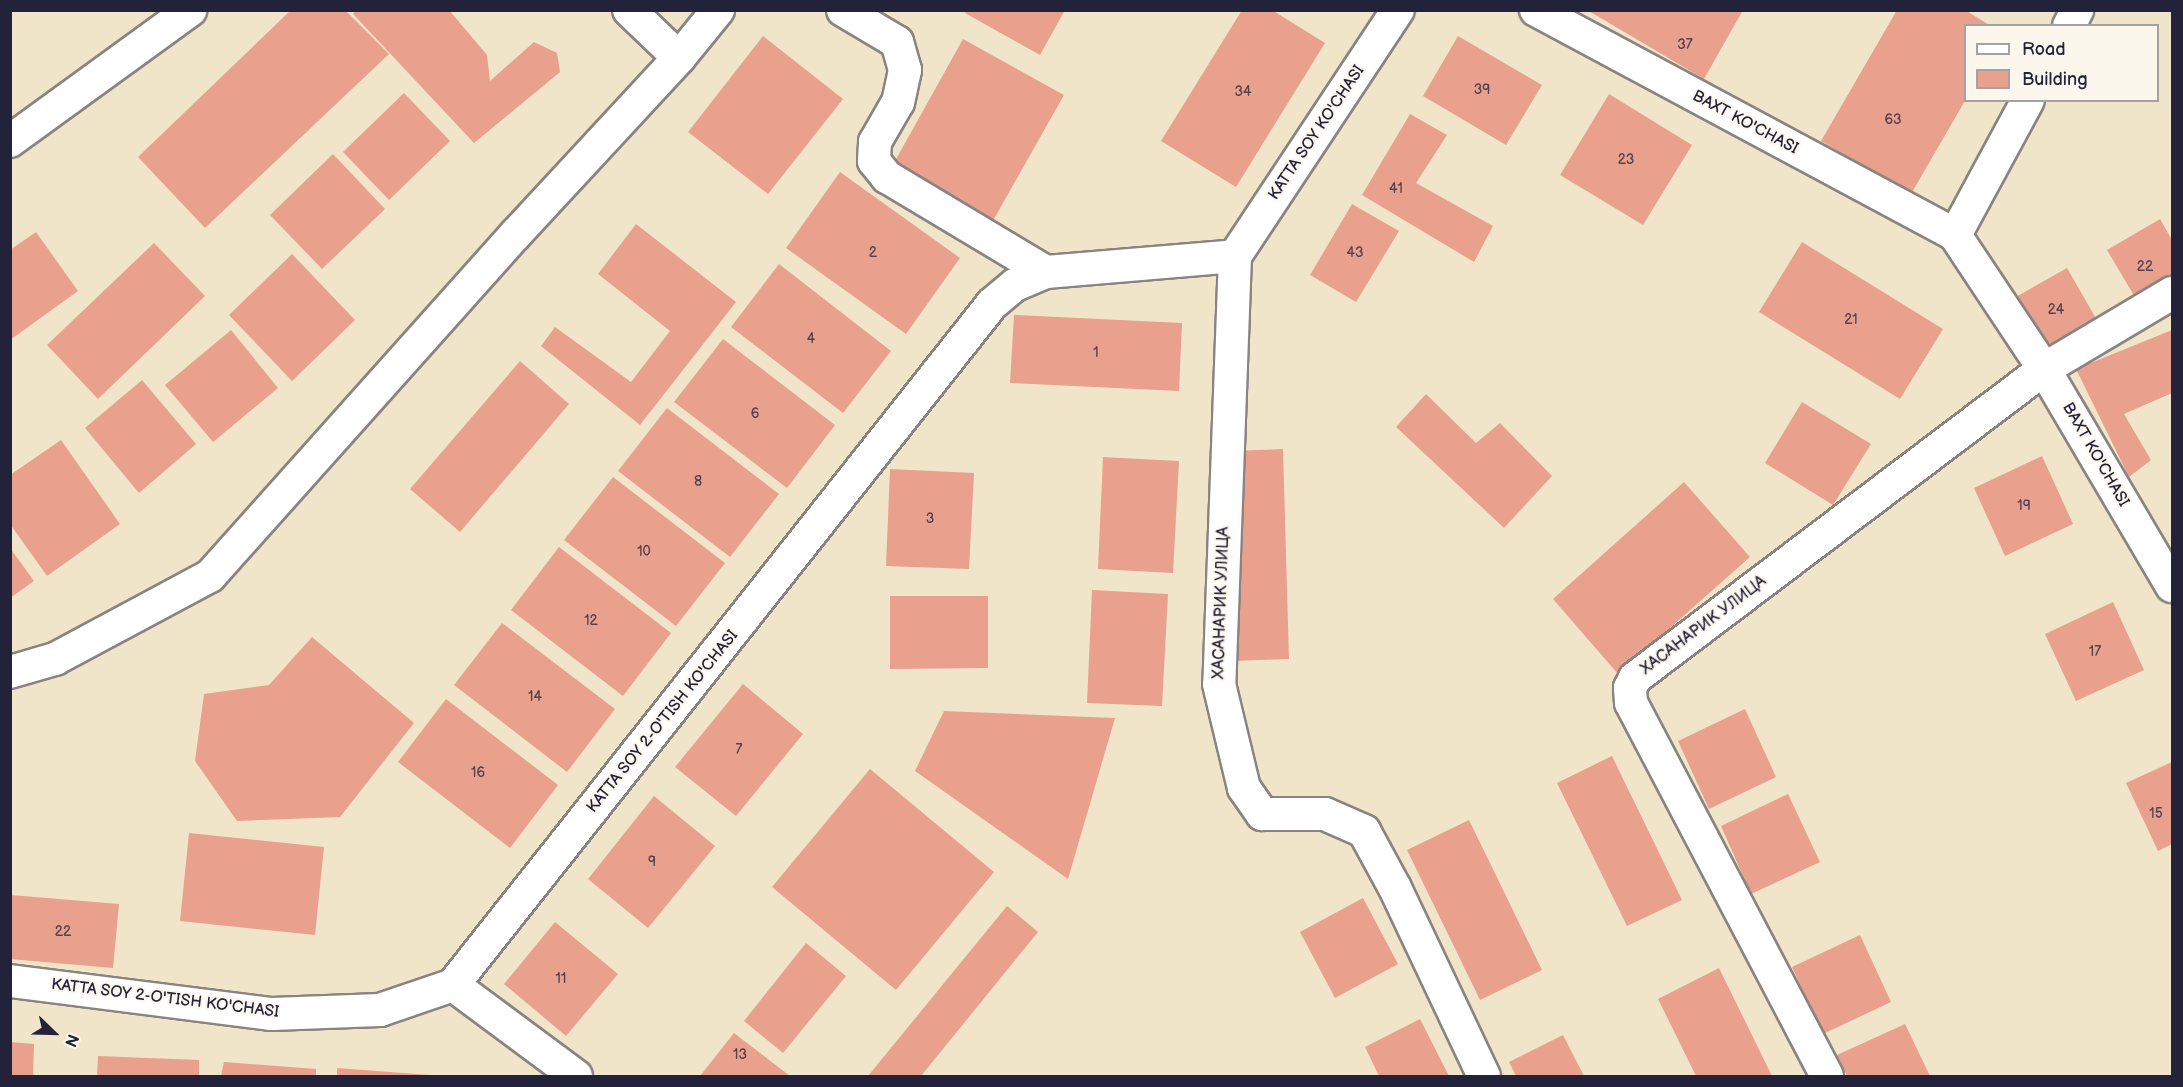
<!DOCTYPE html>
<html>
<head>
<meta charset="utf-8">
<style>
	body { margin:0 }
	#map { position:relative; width:2183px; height:1087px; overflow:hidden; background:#f0e5c9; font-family:"Balsamiq Sans",sans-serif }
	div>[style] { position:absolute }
	.building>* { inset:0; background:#e9a18d }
	.roads { filter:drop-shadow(2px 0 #898482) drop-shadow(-2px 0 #898482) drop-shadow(0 2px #898482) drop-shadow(0 -2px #898482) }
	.minor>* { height:32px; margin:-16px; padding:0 16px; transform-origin:16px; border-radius:16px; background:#fff }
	span { translate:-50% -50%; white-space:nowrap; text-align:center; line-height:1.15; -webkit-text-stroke:4.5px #fbf7ec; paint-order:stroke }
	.number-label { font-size:14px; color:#544250 }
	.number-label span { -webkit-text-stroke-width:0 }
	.street-label { font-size:16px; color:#22223b }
	.frame { position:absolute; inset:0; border:12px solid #22223b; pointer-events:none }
	.legend { position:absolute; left:1964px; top:24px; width:195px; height:78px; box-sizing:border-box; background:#fbf7ec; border:2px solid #a4a2a5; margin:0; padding:8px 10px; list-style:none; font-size:18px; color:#22223b }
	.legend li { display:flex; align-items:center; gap:12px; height:30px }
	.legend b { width:30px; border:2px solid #a4a2a5 }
	.north { position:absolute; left:24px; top:1003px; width:60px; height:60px; -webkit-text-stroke:4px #fbf7ec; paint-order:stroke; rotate:113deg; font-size:16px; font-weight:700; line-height:24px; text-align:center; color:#22223b }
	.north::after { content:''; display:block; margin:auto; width:21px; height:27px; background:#22223b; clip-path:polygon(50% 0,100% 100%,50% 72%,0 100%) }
</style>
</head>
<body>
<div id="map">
	<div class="building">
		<div style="clip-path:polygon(291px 10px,345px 10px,389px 54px,205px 228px,138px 157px)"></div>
		<div style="clip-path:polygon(356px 10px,449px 10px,487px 55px,490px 81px,534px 42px,557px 53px,560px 72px,474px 143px,353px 14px)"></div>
		<div style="clip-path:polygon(967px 10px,1065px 10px,1040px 55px,965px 13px)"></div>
		<div style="clip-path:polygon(1242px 10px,1272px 10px,1325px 43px,1236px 187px,1161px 141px)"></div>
		<div style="clip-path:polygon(1587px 10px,1743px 10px,1704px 79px)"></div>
		<div style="clip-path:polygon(1897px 10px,1965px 10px,1991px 26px,1966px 26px,1966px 99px,1911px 194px,1821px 141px)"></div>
		<div style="clip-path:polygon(763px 36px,843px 99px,768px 194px,688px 132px)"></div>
		<div style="clip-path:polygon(1458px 36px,1542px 85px,1506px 145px,1423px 96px)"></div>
		<div style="clip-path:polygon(963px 39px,1064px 95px,990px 226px,890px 170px)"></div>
		<div style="clip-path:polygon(404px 93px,450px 141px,389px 200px,343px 152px)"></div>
		<div style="clip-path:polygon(1609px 94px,1692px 145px,1643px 225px,1560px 175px)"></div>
		<div style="clip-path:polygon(1410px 114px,1447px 135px,1416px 183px,1493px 226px,1474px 262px,1362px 195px)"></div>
		<div style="clip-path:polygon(333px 154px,385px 209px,322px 269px,270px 215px)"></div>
		<div style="clip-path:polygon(840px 172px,960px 258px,906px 334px,786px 248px)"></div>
		<div style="clip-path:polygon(1352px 204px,1399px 231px,1356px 302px,1310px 275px)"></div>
		<div style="clip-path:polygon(2160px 219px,2172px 240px,2172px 285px,2139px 304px,2107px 250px)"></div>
		<div style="clip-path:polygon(636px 224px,736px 302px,640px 425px,541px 346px,555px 327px,631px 382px,670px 331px,598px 274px)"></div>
		<div style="clip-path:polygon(36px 232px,78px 291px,10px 340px,10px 250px)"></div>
		<div style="clip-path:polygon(1802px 242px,1943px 329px,1900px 399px,1759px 312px)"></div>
		<div style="clip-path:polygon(154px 243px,205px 296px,98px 399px,47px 345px)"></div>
		<div style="clip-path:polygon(292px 254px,355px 320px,292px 381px,229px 315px)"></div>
		<div style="clip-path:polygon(779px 264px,891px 351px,843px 413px,731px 327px)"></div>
		<div style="clip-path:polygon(2067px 268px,2098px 322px,2045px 353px,2014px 298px)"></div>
		<div style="clip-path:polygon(1014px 315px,1182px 323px,1179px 391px,1010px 383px)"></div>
		<div style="clip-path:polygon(231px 330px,278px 388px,213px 442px,165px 385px)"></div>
		<div style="clip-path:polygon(2172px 330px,2172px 393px,2124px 414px,2151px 460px,2129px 477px,2076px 369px)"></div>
		<div style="clip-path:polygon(723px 339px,835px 425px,787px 488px,674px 402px)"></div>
		<div style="clip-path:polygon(520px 361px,569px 404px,460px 532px,410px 489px)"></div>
		<div style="clip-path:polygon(142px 380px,196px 444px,139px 493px,85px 428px)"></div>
		<div style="clip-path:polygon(1426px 394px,1476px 443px,1500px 423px,1552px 476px,1504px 528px,1396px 427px)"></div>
		<div style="clip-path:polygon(1802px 402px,1871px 444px,1833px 505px,1765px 463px)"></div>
		<div style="clip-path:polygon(667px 408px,779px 494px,730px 557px,618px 471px)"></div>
		<div style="clip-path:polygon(61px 440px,120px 524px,47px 576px,10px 524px,10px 475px)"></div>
		<div style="clip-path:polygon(1283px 449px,1289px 659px,1234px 661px,1228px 451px)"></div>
		<div style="clip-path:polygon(2042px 456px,2073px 524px,2005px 556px,1974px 488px)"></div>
		<div style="clip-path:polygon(1103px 457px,1179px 461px,1173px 573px,1098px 569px)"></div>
		<div style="clip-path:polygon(890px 469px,974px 473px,969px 569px,886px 566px)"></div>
		<div style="clip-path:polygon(613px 477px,725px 563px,676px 626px,564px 540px)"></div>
		<div style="clip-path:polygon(1684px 482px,1750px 557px,1618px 674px,1553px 599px)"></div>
		<div style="clip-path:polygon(559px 547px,671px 633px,623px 696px,511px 610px)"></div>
		<div style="clip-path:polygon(10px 548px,34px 581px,10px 598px)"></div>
		<div style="clip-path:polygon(1092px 590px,1168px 594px,1162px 706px,1087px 703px)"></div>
		<div style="clip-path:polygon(890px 596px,988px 596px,988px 668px,890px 669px)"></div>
		<div style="clip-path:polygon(2113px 602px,2144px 670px,2076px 701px,2045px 634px)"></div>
		<div style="clip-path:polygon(502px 623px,615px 709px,567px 772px,454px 685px)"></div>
		<div style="clip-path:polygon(312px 637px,414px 723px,340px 817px,237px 821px,195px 761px,204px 694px,269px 685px)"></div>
		<div style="clip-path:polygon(743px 684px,803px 734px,736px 816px,675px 767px)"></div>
		<div style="clip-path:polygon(446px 699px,558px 785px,510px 848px,398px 762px)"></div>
		<div style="clip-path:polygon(1745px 709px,1776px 777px,1709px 809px,1678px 741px)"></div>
		<div style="clip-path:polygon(944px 711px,1115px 718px,1068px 879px,915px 771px)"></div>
		<div style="clip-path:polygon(1612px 756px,1682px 900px,1627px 926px,1557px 783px)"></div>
		<div style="clip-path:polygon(2172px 762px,2172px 844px,2158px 851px,2126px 783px)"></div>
		<div style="clip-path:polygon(870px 769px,994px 872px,896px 990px,772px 887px)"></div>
		<div style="clip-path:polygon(1788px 794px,1820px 862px,1751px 894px,1721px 826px)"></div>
		<div style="clip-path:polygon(654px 796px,715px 846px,648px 928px,588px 879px)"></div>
		<div style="clip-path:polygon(1469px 820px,1542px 970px,1480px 1000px,1407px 850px)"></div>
		<div style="clip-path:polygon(189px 833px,324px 847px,315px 935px,180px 921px)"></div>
		<div style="clip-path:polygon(11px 895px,119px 904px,113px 968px,10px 959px)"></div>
		<div style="clip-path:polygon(1363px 898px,1398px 964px,1335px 998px,1300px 932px)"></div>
		<div style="clip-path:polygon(1007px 906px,1038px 932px,921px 1076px,868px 1076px)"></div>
		<div style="clip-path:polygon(555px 922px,618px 974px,566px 1036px,504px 984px)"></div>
		<div style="clip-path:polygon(1860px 935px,1891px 1002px,1823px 1034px,1792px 967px)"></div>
		<div style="clip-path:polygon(806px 943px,846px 976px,783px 1053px,744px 1021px)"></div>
		<div style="clip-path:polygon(1719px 968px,1772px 1076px,1696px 1076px,1658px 999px)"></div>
		<div style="clip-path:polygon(1420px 1019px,1449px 1076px,1379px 1076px,1365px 1047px)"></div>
		<div style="clip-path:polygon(1905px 1024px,1930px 1076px,1847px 1076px,1837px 1055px)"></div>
		<div style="clip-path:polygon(734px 1033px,790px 1076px,700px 1076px)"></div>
		<div style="clip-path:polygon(1563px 1035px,1584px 1076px,1516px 1076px,1509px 1062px)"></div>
		<div style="clip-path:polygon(10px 1042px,34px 1044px,33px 1076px,10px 1076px)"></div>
		<div style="clip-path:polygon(98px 1056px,199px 1060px,199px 1076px,97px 1076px)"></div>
		<div style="clip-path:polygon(224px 1062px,316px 1069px,316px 1076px,221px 1076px)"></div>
		<div style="clip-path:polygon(337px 1068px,430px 1075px,430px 1076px,337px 1076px)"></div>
	</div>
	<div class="roads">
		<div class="minor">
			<div style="left:629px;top:10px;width:69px;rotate:43.8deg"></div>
			<div style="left:679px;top:58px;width:62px;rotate:-50.9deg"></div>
			<div style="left:843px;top:10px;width:63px;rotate:30.7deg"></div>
			<div style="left:897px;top:42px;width:29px;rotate:74deg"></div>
			<div style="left:905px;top:70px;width:33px;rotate:102deg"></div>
			<div style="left:898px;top:102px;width:46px;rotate:119.9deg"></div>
			<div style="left:875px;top:142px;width:19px;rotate:93deg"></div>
			<div style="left:874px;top:161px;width:21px;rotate:51deg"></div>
			<div style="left:887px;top:177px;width:185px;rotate:30.9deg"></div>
			<div style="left:1536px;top:10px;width:476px;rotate:28.2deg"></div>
			<div style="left:1955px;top:235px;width:161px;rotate:56.4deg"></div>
			<div style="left:2044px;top:369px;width:252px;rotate:59.5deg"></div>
			<div style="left:2069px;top:26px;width:18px;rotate:-63deg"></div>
			<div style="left:10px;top:141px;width:223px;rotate:-36deg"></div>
			<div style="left:1955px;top:235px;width:153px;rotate:-61.6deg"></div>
			<div style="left:1235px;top:256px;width:428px;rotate:92.1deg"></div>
			<div style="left:1219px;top:684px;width:107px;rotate:76.5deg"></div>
			<div style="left:1244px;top:788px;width:32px;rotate:55deg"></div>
			<div style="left:1262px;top:814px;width:63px"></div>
			<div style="left:1325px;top:814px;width:43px;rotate:23.6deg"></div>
			<div style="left:1364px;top:831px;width:65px;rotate:61.5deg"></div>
			<div style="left:1395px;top:888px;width:208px;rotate:64.7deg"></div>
			<div style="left:1235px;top:256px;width:295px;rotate:-56.5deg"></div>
			<div style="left:10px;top:672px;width:47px;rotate:-16.1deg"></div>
			<div style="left:55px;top:659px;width:176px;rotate:-28.2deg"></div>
			<div style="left:210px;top:576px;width:459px;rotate:-48.2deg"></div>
			<div style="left:516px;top:234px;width:240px;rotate:-47.2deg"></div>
			<div style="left:10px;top:981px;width:264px;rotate:7.2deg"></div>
			<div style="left:272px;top:1014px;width:108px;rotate:-2.1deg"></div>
			<div style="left:380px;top:1010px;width:77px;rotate:-18.9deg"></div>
			<div style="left:453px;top:985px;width:868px;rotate:-51.64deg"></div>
			<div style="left:992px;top:304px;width:30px;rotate:-40deg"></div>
			<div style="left:1015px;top:285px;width:34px;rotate:-23deg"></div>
			<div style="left:1046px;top:272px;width:190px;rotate:-4.8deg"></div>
			<div style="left:453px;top:985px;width:153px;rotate:36.5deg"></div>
			<div style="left:1827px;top:1076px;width:421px;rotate:-117.7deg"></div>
			<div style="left:1631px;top:703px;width:15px;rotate:-94deg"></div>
			<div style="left:1630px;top:688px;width:11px;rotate:-63deg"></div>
			<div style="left:1635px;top:678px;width:513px;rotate:-37.07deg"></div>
			<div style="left:2044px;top:369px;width:149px;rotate:-30.7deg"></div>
		</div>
	</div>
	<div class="number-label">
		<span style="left:1685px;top:45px">37</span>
		<span style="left:1482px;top:90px">39</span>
		<span style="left:1243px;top:92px">34</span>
		<span style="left:1893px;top:120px">63</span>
		<span style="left:1626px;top:160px">23</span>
		<span style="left:1396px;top:189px">41</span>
		<span style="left:873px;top:253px">2</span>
		<span style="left:1355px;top:253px">43</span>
		<span style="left:2145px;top:267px">22</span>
		<span style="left:2056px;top:310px">24</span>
		<span style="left:1851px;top:320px">21</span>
		<span style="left:811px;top:339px">4</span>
		<span style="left:1096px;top:353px">1</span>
		<span style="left:755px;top:414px">6</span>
		<span style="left:698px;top:482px">8</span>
		<span style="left:2024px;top:506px">19</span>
		<span style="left:930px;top:519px">3</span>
		<span style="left:644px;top:552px">10</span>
		<span style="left:591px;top:621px">12</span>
		<span style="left:2095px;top:652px">17</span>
		<span style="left:535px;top:697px">14</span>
		<span style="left:739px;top:750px">7</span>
		<span style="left:478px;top:773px">16</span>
		<span style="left:2156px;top:814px">15</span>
		<span style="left:652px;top:862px">9</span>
		<span style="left:63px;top:932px">22</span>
		<span style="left:561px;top:979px">11</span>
		<span style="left:740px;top:1055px">13</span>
	</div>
	<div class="street-label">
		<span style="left:1745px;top:123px;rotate:28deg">BAXT KO'CHASI</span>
		<span style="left:1317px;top:133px;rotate:-56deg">KATTA SOY KO'CHASI</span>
		<span style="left:2095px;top:455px;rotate:60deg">BAXT KO'CHASI</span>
		<span style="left:1222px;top:603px;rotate:-88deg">ХАСАНАРИК УЛИЦА</span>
		<span style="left:1704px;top:626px;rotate:-37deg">ХАСАНАРИК УЛИЦА</span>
		<span style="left:663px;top:722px;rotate:-51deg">KATTA SOY 2-O'TISH KO'CHASI</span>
		<span style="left:165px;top:999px;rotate:7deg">KATTA SOY 2-O'TISH KO'CHASI</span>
	</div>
	<div class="frame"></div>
	<ul class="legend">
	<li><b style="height:8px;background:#fff"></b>Road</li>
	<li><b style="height:16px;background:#e9a18d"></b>Building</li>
	</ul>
	<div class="north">N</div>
</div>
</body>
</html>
